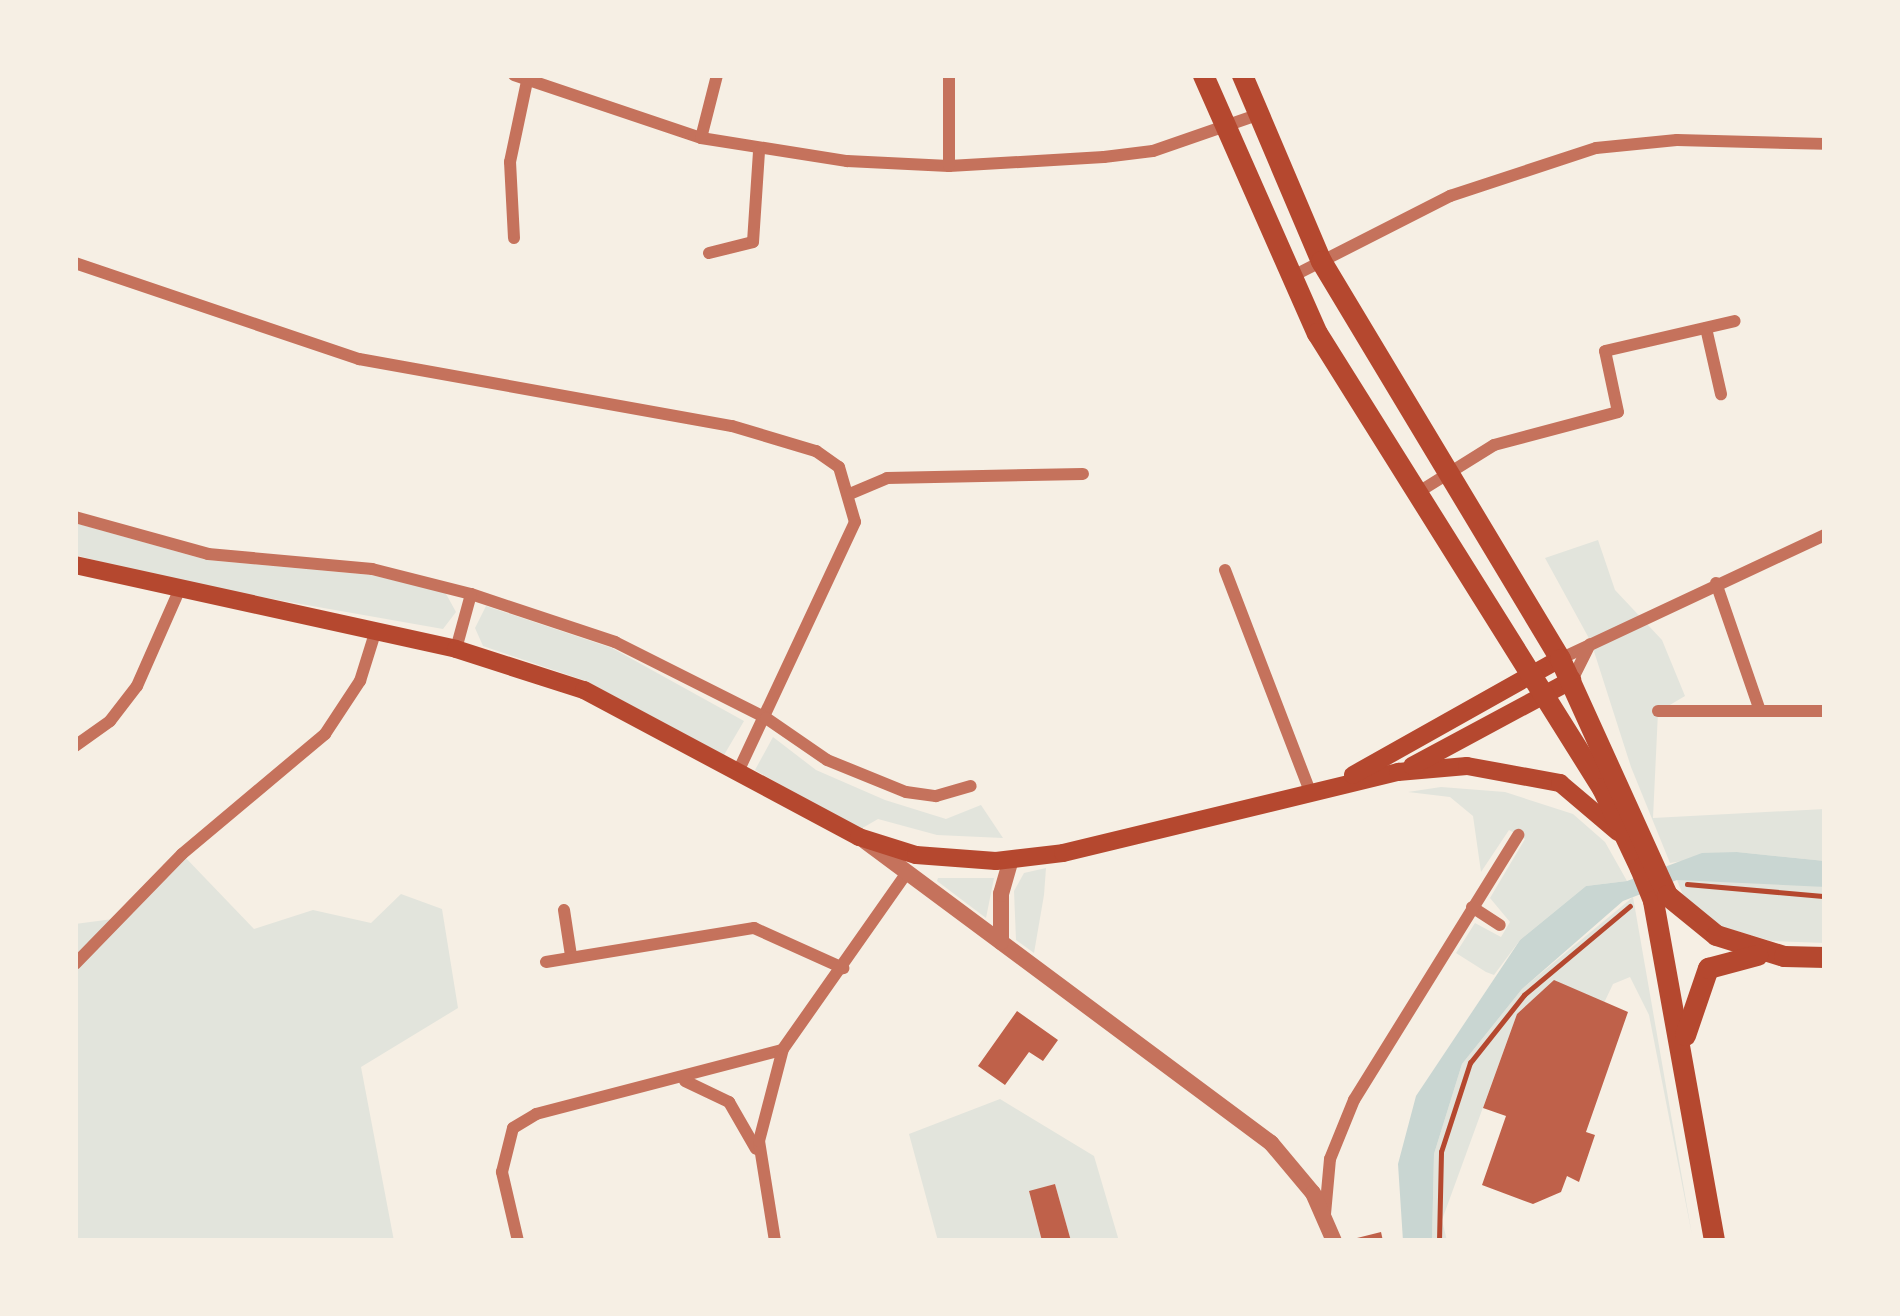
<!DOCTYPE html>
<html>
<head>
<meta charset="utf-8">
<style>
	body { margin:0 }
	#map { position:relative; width:1900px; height:1316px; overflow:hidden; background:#f6efe4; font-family:Poppins,sans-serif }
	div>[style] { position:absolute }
	.green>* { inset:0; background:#e2e4dc }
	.water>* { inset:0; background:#c9d6d2 }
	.building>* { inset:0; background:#bf614a }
	.path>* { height:4.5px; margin:-2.25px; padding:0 2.25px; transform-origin:2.25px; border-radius:2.25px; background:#b5482f }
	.minor>* { height:12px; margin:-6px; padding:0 6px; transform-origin:6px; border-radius:6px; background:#c5725c }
	.tertiary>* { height:16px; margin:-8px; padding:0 8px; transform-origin:8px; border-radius:8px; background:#c5725c }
	.secondary>* { height:18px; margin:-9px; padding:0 9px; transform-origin:9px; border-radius:9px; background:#b5482f }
	.primary>* { height:21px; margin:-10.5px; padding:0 10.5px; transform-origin:10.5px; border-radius:10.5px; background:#b5482f }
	span { translate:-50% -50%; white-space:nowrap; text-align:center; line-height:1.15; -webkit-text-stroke:12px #f6efe4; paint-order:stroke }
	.frame { position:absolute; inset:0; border:78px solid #f6efe4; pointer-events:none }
</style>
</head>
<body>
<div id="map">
	<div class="green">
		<div style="clip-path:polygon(75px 523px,207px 560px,371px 575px,445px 592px,456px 612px,443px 629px,181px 583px,75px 555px)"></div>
		<div style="clip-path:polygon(1598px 540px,1615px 590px,1662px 640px,1685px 696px,1658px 712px,1653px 818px,1825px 809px,1825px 861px,1737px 852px,1670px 863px,1631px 767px,1591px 642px,1545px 558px)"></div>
		<div style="clip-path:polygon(486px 606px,612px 648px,744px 721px,724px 755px,586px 681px,483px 646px,475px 628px)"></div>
		<div style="clip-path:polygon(773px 737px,816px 770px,885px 800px,946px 819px,981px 805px,1003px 838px,937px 835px,878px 819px,859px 830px,755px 770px)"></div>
		<div style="clip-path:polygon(1441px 787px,1505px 792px,1573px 814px,1605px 842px,1627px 881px,1586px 886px,1520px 940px,1494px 975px,1486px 972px,1456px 953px,1475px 923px,1501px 937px,1510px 922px,1490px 898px,1525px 839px,1509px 830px,1481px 872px,1473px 816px,1450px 797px,1408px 792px)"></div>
		<div style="clip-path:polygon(182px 854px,254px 929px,313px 910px,371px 923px,401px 894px,442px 909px,458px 1008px,361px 1067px,394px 1241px,75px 1241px,75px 924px,113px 919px)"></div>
		<div style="clip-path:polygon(1046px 868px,1044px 895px,1034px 953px,1016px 940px,1014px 891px,1024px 873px)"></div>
		<div style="clip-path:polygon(994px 878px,986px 918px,937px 881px,938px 878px)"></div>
		<div style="clip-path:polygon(1747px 878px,1825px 887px,1825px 943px,1771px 941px,1716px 925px,1685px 900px,1677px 880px)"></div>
		<div style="clip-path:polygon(1633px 897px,1692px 1235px,1649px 1015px,1630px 977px,1613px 984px,1604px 1003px,1554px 981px,1517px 1014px,1442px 1220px,1447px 1241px,1432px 1241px,1434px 1154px,1462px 1064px,1522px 989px)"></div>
		<div style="clip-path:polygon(1000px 1099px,1094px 1156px,1119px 1241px,1071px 1241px,1055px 1184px,1029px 1192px,1042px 1241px,938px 1241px,909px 1134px)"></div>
	</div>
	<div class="water">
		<div style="clip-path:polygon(1737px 852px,1825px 861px,1825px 887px,1677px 880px,1623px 901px,1522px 989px,1462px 1064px,1434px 1154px,1432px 1241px,1403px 1241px,1398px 1164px,1416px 1096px,1520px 940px,1586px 886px,1627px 881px,1702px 853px)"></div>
	</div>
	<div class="building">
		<div style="clip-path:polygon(1554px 980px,1628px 1012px,1586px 1132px,1595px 1135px,1579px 1182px,1567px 1176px,1561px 1192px,1533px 1204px,1482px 1185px,1506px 1116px,1483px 1108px,1517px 1014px)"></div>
		<div style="clip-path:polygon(1017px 1011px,1058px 1040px,1043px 1061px,1029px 1052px,1005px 1085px,978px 1066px)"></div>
		<div style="clip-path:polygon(1055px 1184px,1071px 1241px,1042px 1241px,1029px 1191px)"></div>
		<div style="clip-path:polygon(1381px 1232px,1383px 1241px,1353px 1241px,1353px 1239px)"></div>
	</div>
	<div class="path">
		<div style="left:1687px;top:884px;width:139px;rotate:5deg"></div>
		<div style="left:1439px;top:1241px;width:89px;rotate:-88.7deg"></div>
		<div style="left:1441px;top:1152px;width:94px;rotate:-72deg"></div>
		<div style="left:1470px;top:1063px;width:87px;rotate:-51.5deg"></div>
		<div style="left:1524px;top:995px;width:138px;rotate:-40deg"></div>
	</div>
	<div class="minor">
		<div style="left:514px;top:75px;width:197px;rotate:18.6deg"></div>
		<div style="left:701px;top:138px;width:148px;rotate:9deg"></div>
		<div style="left:847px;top:161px;width:102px;rotate:2.8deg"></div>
		<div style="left:949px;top:166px;width:155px;rotate:-3.3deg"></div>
		<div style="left:1104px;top:157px;width:49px;rotate:-7deg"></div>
		<div style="left:1153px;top:151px;width:110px;rotate:-19.1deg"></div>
		<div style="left:701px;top:138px;width:65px;rotate:-75.7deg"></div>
		<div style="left:949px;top:166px;width:91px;rotate:-90deg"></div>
		<div style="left:514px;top:238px;width:76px;rotate:-93deg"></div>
		<div style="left:510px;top:162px;width:83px;rotate:-78.1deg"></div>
		<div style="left:709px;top:253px;width:45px;rotate:-14deg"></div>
		<div style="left:753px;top:242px;width:91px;rotate:-86.2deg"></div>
		<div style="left:75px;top:263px;width:300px;rotate:18.7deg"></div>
		<div style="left:359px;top:359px;width:379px;rotate:10.2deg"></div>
		<div style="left:732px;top:426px;width:88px;rotate:16.6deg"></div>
		<div style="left:816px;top:451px;width:28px;rotate:35deg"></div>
		<div style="left:839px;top:467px;width:57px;rotate:73.8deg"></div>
		<div style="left:855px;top:522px;width:274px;rotate:115.1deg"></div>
		<div style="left:1289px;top:278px;width:181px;rotate:-27deg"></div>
		<div style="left:1450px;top:196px;width:154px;rotate:-18.2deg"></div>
		<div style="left:1596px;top:148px;width:81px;rotate:-5.6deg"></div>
		<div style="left:1677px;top:140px;width:148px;rotate:1.5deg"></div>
		<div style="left:1706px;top:328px;width:68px;rotate:77.2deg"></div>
		<div style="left:852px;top:493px;width:38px;rotate:-23deg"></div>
		<div style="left:887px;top:478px;width:196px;rotate:-1.2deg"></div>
		<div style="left:1417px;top:493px;width:91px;rotate:-31.9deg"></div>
		<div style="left:1494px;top:445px;width:128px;rotate:-14.9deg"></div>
		<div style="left:1618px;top:412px;width:62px;rotate:-102deg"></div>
		<div style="left:1605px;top:351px;width:133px;rotate:-13deg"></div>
		<div style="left:75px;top:517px;width:138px;rotate:15.5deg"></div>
		<div style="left:208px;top:554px;width:165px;rotate:5.2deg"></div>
		<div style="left:372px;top:569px;width:102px;rotate:14.2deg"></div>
		<div style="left:471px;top:594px;width:152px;rotate:18.4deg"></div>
		<div style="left:615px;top:642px;width:169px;rotate:26.7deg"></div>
		<div style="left:766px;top:718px;width:74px;rotate:34.5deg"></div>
		<div style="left:827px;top:760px;width:85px;rotate:22.1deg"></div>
		<div style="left:906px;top:792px;width:30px;rotate:8deg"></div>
		<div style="left:936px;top:796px;width:36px;rotate:-16deg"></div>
		<div style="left:1225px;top:570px;width:238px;rotate:69deg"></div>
		<div style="left:1716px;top:583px;width:135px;rotate:71deg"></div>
		<div style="left:456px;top:649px;width:57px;rotate:-74.7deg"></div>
		<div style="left:1560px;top:659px;width:293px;rotate:-25.1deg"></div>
		<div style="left:1572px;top:680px;width:40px;rotate:-63.4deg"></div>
		<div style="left:1658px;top:711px;width:167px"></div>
		<div style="left:75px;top:746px;width:43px;rotate:-35.5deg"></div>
		<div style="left:110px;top:721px;width:44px;rotate:-52.4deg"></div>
		<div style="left:137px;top:686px;width:102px;rotate:-66.2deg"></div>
		<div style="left:1472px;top:907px;width:33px;rotate:33deg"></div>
		<div style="left:564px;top:910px;width:47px;rotate:81.3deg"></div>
		<div style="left:546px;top:962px;width:211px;rotate:-9.3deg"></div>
		<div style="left:754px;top:928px;width:98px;rotate:24.2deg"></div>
		<div style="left:75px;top:964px;width:153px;rotate:-45.8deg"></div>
		<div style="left:182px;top:854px;width:187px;rotate:-40deg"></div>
		<div style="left:325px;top:734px;width:64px;rotate:-56.6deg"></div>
		<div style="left:360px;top:681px;width:50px;rotate:-72.6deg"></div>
		<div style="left:685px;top:1081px;width:49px;rotate:25.5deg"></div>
		<div style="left:729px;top:1102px;width:54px;rotate:60.1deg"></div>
		<div style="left:1325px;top:1214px;width:55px;rotate:-84.8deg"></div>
		<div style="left:1330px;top:1159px;width:64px;rotate:-67.9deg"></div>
		<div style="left:1354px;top:1100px;width:312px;rotate:-58.2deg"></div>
		<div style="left:518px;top:1241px;width:71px;rotate:-103.1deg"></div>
		<div style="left:502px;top:1172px;width:45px;rotate:-76deg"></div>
		<div style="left:513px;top:1128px;width:27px;rotate:-31deg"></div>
		<div style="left:536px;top:1114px;width:254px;rotate:-14.6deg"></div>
		<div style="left:775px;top:1241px;width:101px;rotate:-99.1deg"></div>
		<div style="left:759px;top:1141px;width:95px;rotate:-75.4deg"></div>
		<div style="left:783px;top:1049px;width:214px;rotate:-54.9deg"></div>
	</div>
	<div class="tertiary">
		<div style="left:865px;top:841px;width:506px;rotate:36.64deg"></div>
		<div style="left:1271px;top:1143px;width:65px;rotate:50deg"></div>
		<div style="left:1313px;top:1193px;width:52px;rotate:66.4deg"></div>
		<div style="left:1001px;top:942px;width:48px;rotate:-90deg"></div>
		<div style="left:1001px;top:894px;width:35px;rotate:-74deg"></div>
	</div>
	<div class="secondary">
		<div style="left:75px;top:565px;width:390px;rotate:12.4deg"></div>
		<div style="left:456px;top:649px;width:134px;rotate:17.8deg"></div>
		<div style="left:584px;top:690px;width:312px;rotate:28.1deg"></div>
		<div style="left:859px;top:837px;width:60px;rotate:17.5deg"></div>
		<div style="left:916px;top:855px;width:80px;rotate:4.3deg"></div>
		<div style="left:996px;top:861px;width:67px;rotate:-6.8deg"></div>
		<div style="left:1063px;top:853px;width:345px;rotate:-13.6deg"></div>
		<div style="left:1398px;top:772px;width:69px;rotate:-5deg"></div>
		<div style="left:1467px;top:766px;width:95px;rotate:10.4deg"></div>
		<div style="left:1560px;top:783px;width:76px;rotate:40.2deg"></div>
		<div style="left:1412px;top:766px;width:182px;rotate:-28.3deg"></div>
		<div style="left:1353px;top:775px;width:237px;rotate:-29.3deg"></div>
	</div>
	<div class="primary">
		<div style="left:1203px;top:75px;width:282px;rotate:66.2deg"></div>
		<div style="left:1317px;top:333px;width:537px;rotate:57.94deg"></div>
		<div style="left:1602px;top:788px;width:89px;rotate:64.6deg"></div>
		<div style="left:1640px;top:868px;width:35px;rotate:68deg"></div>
		<div style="left:1653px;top:901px;width:345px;rotate:79.8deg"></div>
		<div style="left:1242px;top:75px;width:202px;rotate:67deg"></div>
		<div style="left:1321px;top:261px;width:464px;rotate:59deg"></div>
		<div style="left:1560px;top:659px;width:259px;rotate:65.6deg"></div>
		<div style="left:1667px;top:895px;width:63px;rotate:39.2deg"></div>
		<div style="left:1716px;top:935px;width:71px;rotate:17.2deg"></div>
		<div style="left:1784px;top:956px;width:41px;rotate:1.4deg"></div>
		<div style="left:1685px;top:1035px;width:71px;rotate:-71.1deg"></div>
		<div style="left:1708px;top:968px;width:51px;rotate:-14.9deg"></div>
	</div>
	<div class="frame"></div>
</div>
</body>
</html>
